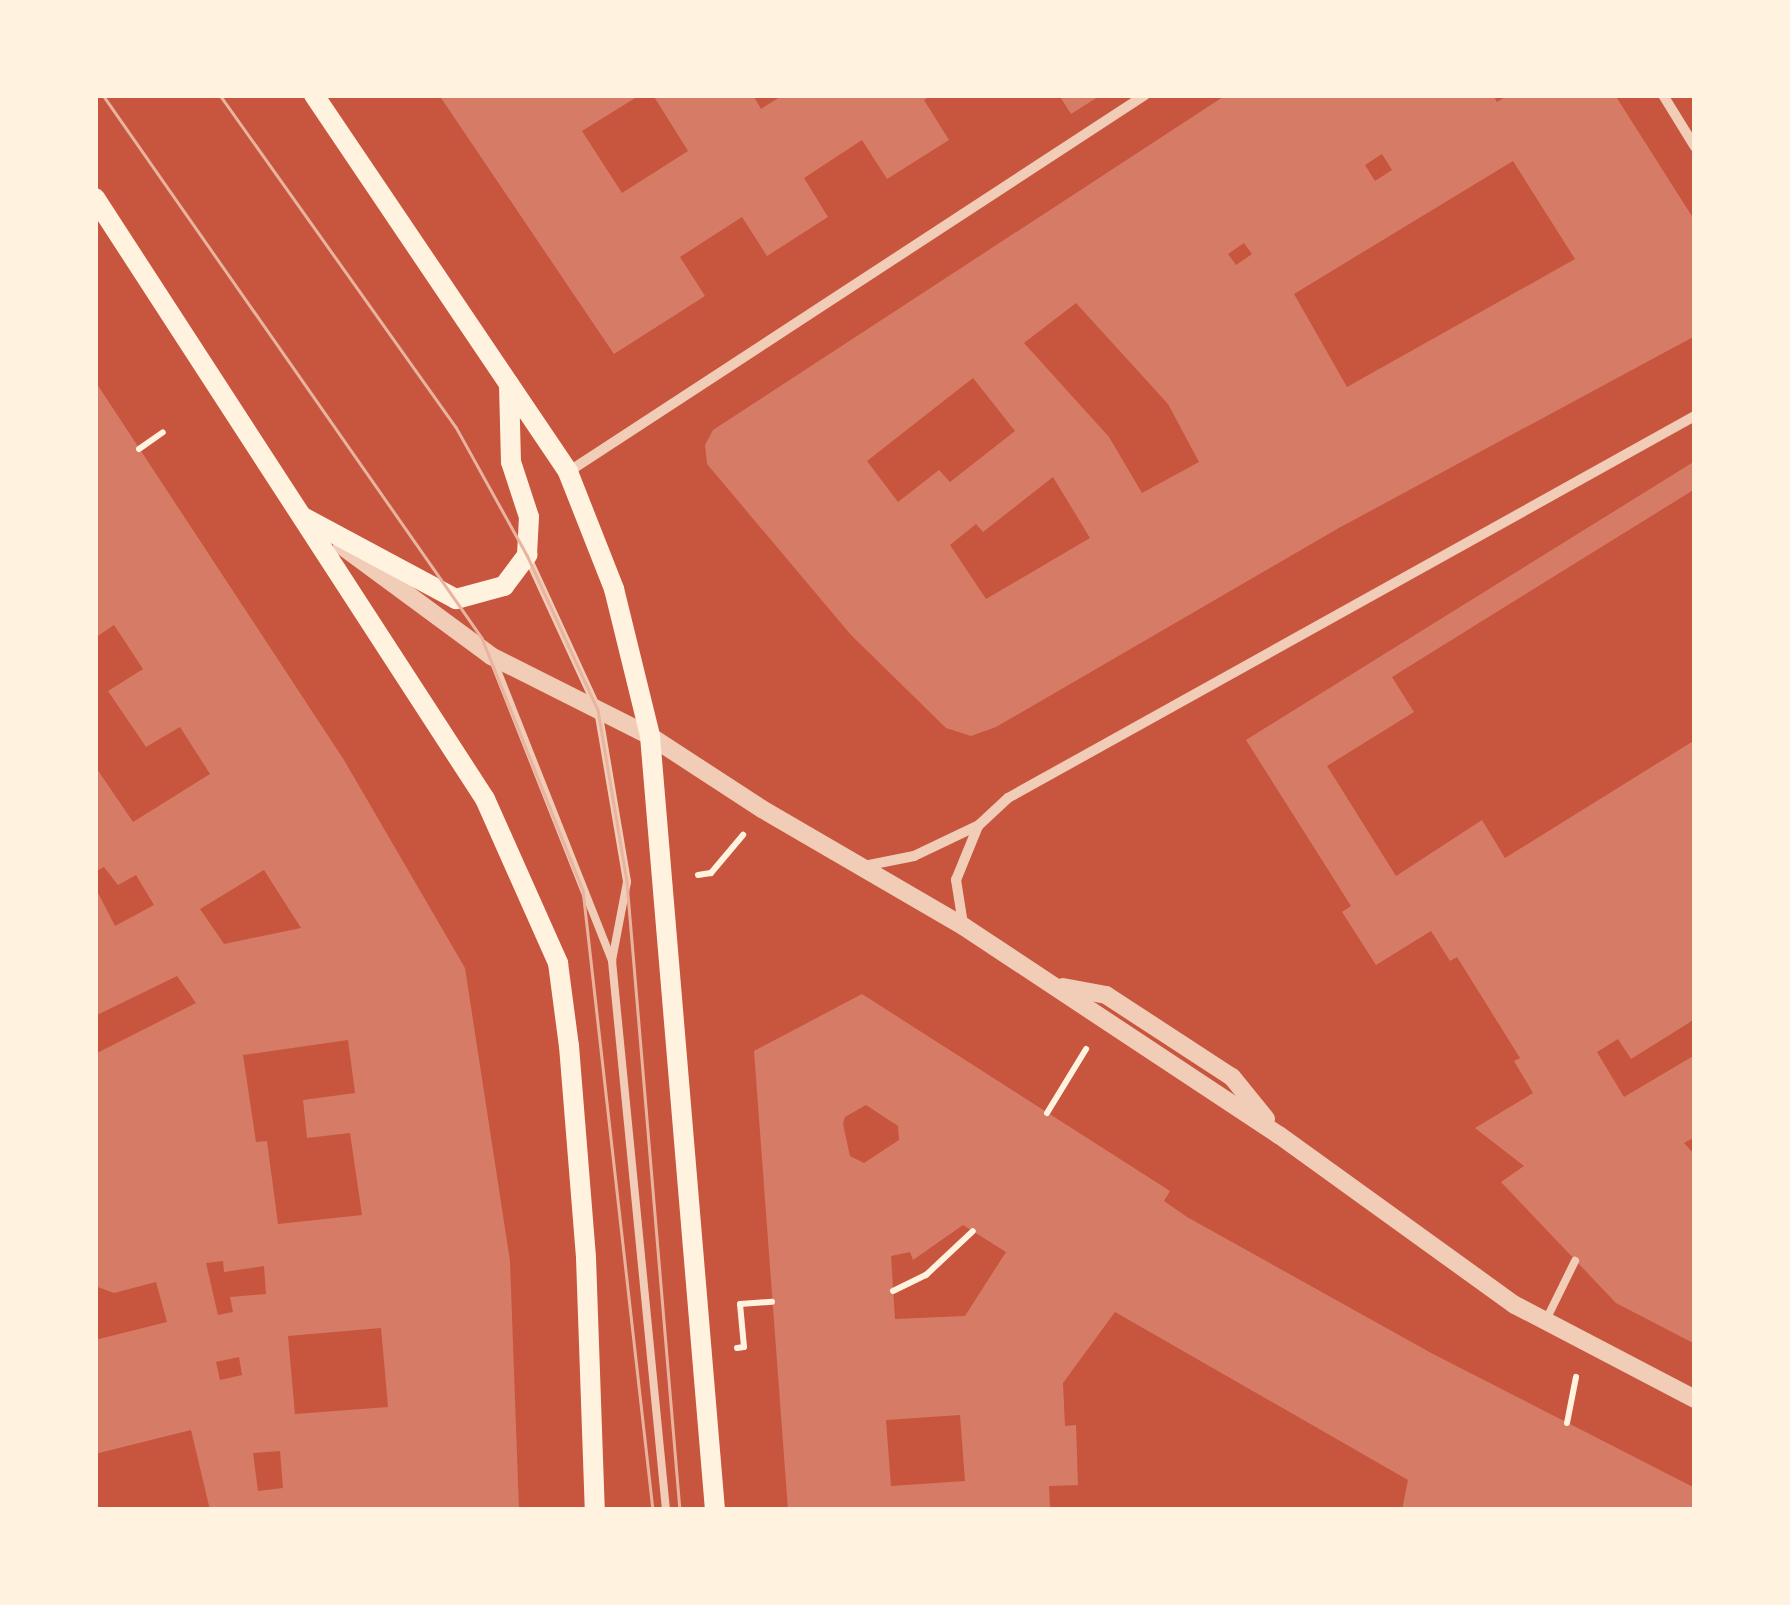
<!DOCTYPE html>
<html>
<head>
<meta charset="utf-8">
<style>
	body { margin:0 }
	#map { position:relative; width:1790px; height:1605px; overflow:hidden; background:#c8553d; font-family:Georgia,serif }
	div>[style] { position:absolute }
	.building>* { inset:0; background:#d67c66 }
	.path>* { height:6px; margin:-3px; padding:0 3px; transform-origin:3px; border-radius:3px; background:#fff3e0 }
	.service>* { height:8px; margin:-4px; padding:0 4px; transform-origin:4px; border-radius:4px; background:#f1ccb7 }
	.minor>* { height:10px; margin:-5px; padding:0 5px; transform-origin:5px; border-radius:5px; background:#f1ccb7 }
	.tertiary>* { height:18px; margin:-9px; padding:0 9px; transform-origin:9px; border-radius:9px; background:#f1ccb7 }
	.secondary>* { height:20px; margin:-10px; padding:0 10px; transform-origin:10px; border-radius:10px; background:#fff3e0 }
	.tram>* { height:2.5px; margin:-1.25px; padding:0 1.25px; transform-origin:1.25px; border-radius:1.25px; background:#e9b49f }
	span { translate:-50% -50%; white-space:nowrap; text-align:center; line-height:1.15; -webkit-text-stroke:9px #fff3e0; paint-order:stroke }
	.frame { position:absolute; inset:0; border:98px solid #fff3e0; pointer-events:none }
</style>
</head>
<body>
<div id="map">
	<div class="building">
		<div style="clip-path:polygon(439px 95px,640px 95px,582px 131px,622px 193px,688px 151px,653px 95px,753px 95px,761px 109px,783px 95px,933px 95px,924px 100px,949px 140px,887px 179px,862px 140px,804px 178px,828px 217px,767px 256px,742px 217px,680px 257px,705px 296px,614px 354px)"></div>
		<div style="clip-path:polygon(1059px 95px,1101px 95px,1071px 114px)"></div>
		<div style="clip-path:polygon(evenodd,1226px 95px,1493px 95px,1497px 102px,1508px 95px,1615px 95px,1695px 221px,1695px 336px,1337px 529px,996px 727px,971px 736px,946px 728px,851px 635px,707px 464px,705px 445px,713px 430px,1226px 95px,1382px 154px,1392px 170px,1375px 181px,1365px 165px,1382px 154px,1226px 95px,1513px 161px,1575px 259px,1347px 387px,1294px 294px,1513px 161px,1226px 95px,1244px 243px,1252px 254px,1236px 265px,1228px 254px,1244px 243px,1226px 95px,1076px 303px,1168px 404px,1199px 462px,1142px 493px,1109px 437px,1024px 343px,1076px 303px,1226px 95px,973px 378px,1015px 431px,950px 482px,939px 470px,898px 502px,867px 461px,973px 378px,1226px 95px,1053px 477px,1090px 538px,986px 599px,950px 545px,976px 524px,983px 532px,1053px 477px)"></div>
		<div style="clip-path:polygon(evenodd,95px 381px,344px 760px,465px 968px,510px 1261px,519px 1510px,210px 1510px,191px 1430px,95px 1454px,95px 1340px,167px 1322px,156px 1282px,114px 1293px,95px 1286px,95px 1054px,196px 1003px,177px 976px,95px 1016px,95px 887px,115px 926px,154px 905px,136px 875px,118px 885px,104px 867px,95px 872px,95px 766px,133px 822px,210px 774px,180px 727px,146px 747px,108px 691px,143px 669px,114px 625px,95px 638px,95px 381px,264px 870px,301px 928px,224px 944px,200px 909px,264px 870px,95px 381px,348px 1040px,355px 1093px,303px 1100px,307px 1138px,350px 1133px,362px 1215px,278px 1224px,267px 1141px,256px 1142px,243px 1055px,348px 1040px,95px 381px,223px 1261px,224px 1272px,264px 1266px,266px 1294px,230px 1297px,233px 1312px,218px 1315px,206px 1263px,223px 1261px,95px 381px,381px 1328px,388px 1407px,295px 1414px,288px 1336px,381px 1328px,95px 381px,239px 1357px,242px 1375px,220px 1380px,216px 1362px,239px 1357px,95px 381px,280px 1451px,283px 1488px,258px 1491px,253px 1453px,280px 1451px)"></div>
		<div style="clip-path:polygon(1695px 461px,1695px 489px,1392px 677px,1414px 712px,1327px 766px,1396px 876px,1482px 820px,1505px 858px,1695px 740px,1695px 1019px,1631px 1059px,1618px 1039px,1597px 1052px,1624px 1097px,1695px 1055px,1695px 1137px,1684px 1143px,1695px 1155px,1695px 1344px,1616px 1303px,1501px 1182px,1524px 1166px,1475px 1128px,1533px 1093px,1514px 1061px,1520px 1058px,1457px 957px,1450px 961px,1431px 931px,1376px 965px,1342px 912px,1351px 906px,1246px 740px)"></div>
		<div style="clip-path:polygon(evenodd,862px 994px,1170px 1191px,1164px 1201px,1187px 1217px,1433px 1354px,1695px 1488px,1695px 1510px,1402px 1510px,1408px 1480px,1115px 1312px,1063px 1383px,1065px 1426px,1076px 1425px,1078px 1485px,1049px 1486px,1050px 1510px,788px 1510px,754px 1051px,862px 994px,866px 1105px,898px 1126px,899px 1140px,864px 1163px,850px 1156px,843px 1124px,845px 1117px,866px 1105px,862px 994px,963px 1225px,1006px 1252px,965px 1316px,895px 1319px,891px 1256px,910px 1252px,913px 1260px,963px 1225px,862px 994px,960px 1415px,965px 1481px,891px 1486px,886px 1420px,960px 1415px)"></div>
	</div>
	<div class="path">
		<div style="left:139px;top:449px;width:29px;rotate:-35deg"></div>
		<div style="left:698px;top:875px;width:13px;rotate:-9deg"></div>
		<div style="left:711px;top:873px;width:50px;rotate:-49.9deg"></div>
		<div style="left:1047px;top:1113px;width:75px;rotate:-58.6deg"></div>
		<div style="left:893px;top:1291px;width:37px;rotate:-26deg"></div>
		<div style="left:926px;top:1275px;width:64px;rotate:-43.1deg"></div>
		<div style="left:737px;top:1348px;width:7px;rotate:-8deg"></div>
		<div style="left:744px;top:1347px;width:43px;rotate:-95.3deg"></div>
		<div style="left:740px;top:1304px;width:32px;rotate:-4deg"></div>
		<div style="left:1567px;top:1423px;width:47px;rotate:-78.9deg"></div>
	</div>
	<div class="service">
		<div style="left:529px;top:560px;width:165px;rotate:65.3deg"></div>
		<div style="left:598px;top:710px;width:174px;rotate:80.4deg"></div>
		<div style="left:627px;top:882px;width:80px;rotate:100.8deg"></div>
		<div style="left:493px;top:660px;width:324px;rotate:68.4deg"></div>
		<div style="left:612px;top:961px;width:552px;rotate:84.38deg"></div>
		<div style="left:1546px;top:1320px;width:66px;rotate:-63.8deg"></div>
	</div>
	<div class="minor">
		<div style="left:1663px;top:95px;width:61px;rotate:58.4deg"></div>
		<div style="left:568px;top:472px;width:689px;rotate:-33.16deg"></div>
		<div style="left:864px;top:866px;width:51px;rotate:-11.3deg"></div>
		<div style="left:914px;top:856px;width:72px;rotate:-25.5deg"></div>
		<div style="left:979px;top:825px;width:40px;rotate:-43deg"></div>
		<div style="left:1008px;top:798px;width:786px;rotate:-29.08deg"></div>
		<div style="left:963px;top:924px;width:45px;rotate:-99deg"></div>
		<div style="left:956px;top:880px;width:58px;rotate:-67.8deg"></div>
	</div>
	<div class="tertiary">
		<div style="left:342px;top:546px;width:185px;rotate:36.4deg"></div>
		<div style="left:491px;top:656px;width:178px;rotate:26.7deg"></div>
		<div style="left:650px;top:736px;width:134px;rotate:33.1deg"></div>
		<div style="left:762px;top:809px;width:233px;rotate:30.2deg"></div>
		<div style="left:963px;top:926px;width:379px;rotate:33.5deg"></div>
		<div style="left:1279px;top:1135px;width:291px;rotate:35.8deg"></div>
		<div style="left:1515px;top:1305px;width:203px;rotate:27.6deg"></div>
		<div style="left:1063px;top:987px;width:44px;rotate:10.5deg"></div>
		<div style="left:1106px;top:995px;width:150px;rotate:33.1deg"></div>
		<div style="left:1232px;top:1077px;width:54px;rotate:51deg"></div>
	</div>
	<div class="secondary">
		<div style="left:314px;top:95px;width:455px;rotate:56deg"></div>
		<div style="left:568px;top:472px;width:126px;rotate:68.5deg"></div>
		<div style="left:614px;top:589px;width:151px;rotate:76.2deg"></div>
		<div style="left:650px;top:736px;width:777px;rotate:85.2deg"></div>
		<div style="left:95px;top:198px;width:716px;rotate:57.02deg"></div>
		<div style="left:485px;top:799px;width:180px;rotate:66deg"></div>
		<div style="left:558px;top:963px;width:84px;rotate:82.5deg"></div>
		<div style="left:569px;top:1046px;width:213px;rotate:85.4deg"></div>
		<div style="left:586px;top:1258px;width:252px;rotate:88deg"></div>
		<div style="left:303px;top:517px;width:174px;rotate:28.2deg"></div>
		<div style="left:456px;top:599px;width:50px;rotate:-15.2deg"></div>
		<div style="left:504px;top:586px;width:39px;rotate:-53deg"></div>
		<div style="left:527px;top:555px;width:38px;rotate:-87deg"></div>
		<div style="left:529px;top:517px;width:58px;rotate:-108.1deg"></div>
		<div style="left:511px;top:462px;width:78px;rotate:-91.5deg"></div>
	</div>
	<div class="tram">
		<div style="left:103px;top:95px;width:662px;rotate:55.09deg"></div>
		<div style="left:482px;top:638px;width:271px;rotate:68.2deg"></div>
		<div style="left:583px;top:890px;width:624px;rotate:83.56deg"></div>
		<div style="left:220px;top:95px;width:407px;rotate:54.6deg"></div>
		<div style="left:456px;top:427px;width:146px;rotate:61deg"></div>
		<div style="left:527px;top:555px;width:170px;rotate:65.4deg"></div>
		<div style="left:598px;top:710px;width:174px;rotate:80.4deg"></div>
		<div style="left:627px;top:882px;width:630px;rotate:85.18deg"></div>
	</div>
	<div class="frame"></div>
</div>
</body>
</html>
